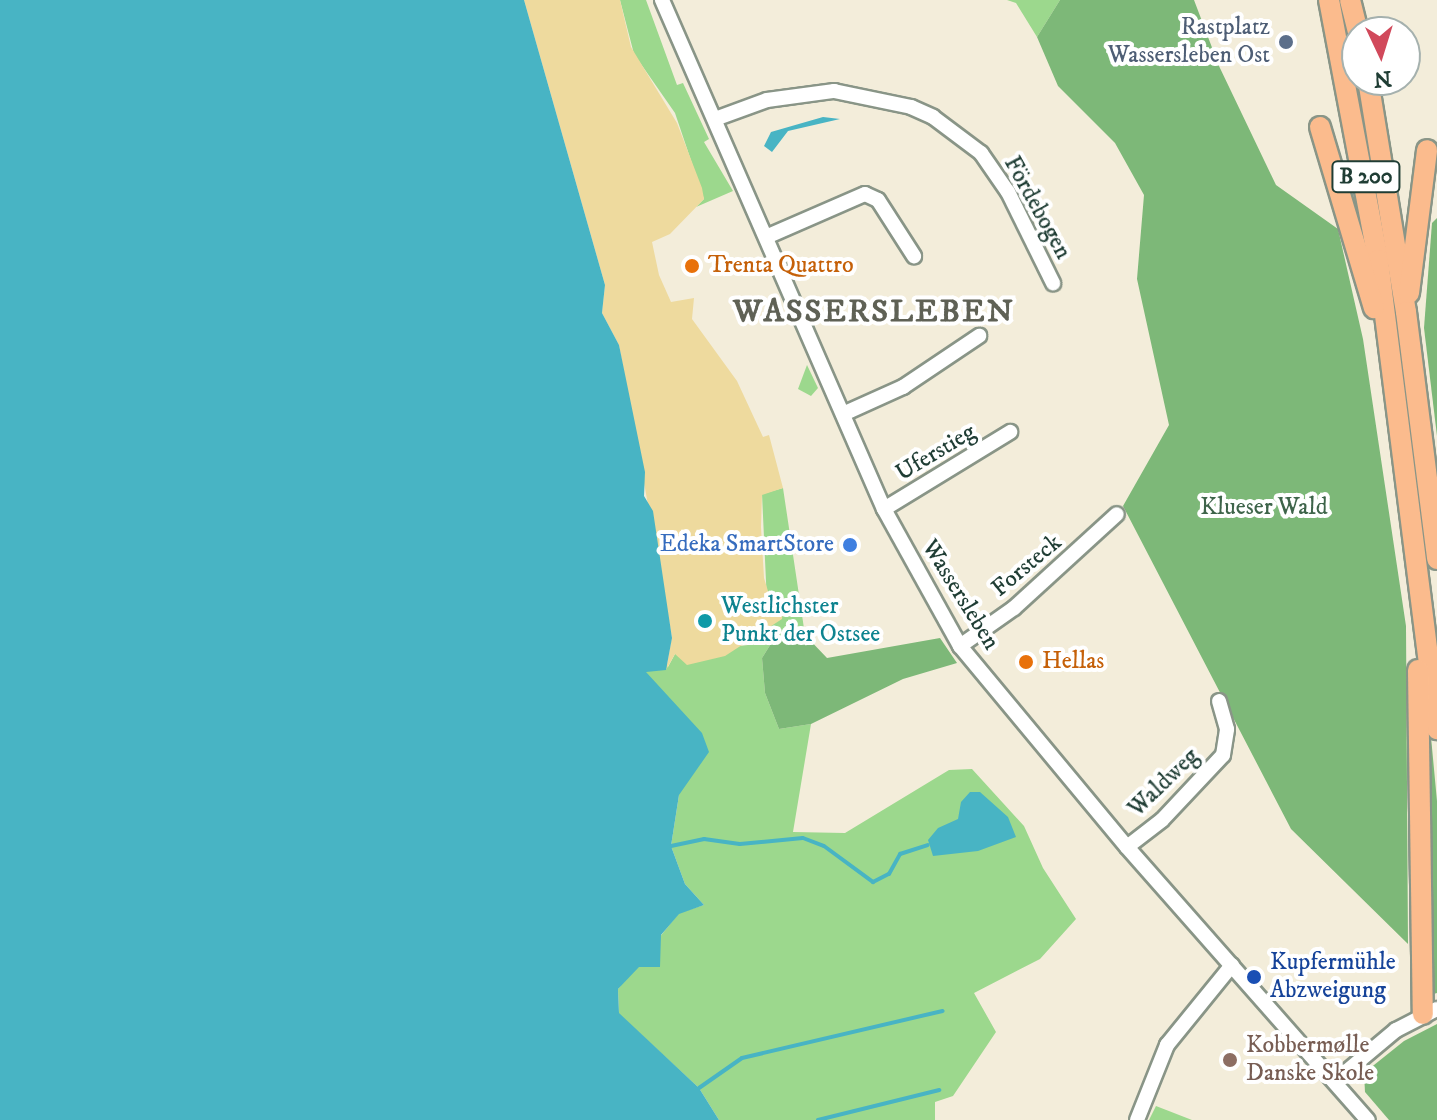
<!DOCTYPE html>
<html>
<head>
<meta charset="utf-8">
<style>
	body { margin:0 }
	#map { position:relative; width:1437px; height:1120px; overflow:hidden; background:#f3edda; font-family:"IM FELL DW Pica",serif }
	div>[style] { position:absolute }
	.green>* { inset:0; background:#9cd88d }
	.forest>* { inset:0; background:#7db878 }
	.sand>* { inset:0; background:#eeda9e }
	.water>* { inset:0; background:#48b4c4 }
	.stream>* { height:4px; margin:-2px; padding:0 2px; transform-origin:2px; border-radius:2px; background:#48b4c4 }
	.roads { filter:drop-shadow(2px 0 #899587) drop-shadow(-2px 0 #899587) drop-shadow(0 2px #899587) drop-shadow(0 -2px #899587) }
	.minor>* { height:14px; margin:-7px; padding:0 7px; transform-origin:7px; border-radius:7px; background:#fff }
	.highway>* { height:20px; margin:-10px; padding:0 10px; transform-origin:10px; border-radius:10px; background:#fbbb8d }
	.dots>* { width:22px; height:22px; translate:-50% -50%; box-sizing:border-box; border:4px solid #fff; border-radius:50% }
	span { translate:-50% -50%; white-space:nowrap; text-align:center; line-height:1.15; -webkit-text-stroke:8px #fff; paint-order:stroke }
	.shield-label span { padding:2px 6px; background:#fff; border:2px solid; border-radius:6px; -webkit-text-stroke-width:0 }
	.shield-label { font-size:22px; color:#1f3d34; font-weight:700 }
	.service-label { font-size:24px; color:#4e5e75 }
	.right { translate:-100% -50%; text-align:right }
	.street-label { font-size:24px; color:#1f3d34 }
	.food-label { font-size:24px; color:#c56008 }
	.left { translate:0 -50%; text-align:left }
	.park-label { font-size:24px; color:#3e644a }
	.shop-label { font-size:24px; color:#366cbe }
	.culture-label { font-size:24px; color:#0d838f }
	.transit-label { font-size:24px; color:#164399 }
	.education-label { font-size:24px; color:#785e54 }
	.district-label { font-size:32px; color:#5f6155; font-weight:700; letter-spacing:2px }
	.north { position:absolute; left:1341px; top:16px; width:80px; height:80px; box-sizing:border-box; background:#fff; border:2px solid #a5b1ae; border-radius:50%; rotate:176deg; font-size:22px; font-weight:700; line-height:32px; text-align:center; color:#1f3d34 }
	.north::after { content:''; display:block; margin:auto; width:28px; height:36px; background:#d1495b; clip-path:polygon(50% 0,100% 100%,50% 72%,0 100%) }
</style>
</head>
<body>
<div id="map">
	<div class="green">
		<div style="clip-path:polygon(524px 0,668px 667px,675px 654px,748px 645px,768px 625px,762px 494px,783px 488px,805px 635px,772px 642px,762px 658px,765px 693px,779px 729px,811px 724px,793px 832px,845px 833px,949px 770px,972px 769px,1024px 826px,1043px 868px,1076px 919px,1040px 959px,974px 993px,996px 1032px,953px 1096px,935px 1102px,935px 1120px,719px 1120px,699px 1088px,619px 1014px,618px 989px,679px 913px,704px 905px,685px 884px,671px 846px,679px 795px,637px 680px)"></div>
		<div style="clip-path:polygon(620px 0,646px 0,677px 85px,683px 83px,709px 139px,704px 142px,733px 191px,696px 207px,704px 199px,675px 113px,634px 54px)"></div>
		<div style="clip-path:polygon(1007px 0,1060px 0,1037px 37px,1016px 3px)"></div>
		<div style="clip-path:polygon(807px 365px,818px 388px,811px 396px,798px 389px)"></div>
		<div style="clip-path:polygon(1156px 1106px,1192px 1120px,1149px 1120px)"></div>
	</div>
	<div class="forest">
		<div style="clip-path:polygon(1060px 0,1194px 0,1219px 66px,1276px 185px,1338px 229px,1363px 339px,1406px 626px,1408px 944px,1291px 829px,1123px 506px,1169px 425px,1137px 279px,1144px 195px,1115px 143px,1058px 86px,1037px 37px)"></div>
		<div style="clip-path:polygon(1437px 218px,1437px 436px,1424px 328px,1432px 223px)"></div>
		<div style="clip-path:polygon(787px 635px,805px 635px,827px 658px,940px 638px,957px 663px,903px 679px,811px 724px,779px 729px,765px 693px,762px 658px,772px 642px)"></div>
		<div style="clip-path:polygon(1429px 716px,1437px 801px,1437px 993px,1430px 995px)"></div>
		<div style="clip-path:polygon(1437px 1024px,1437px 1120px,1389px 1120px,1365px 1092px,1364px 1073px,1404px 1041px)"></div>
	</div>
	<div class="sand">
		<div style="clip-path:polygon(524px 0,620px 0,631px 47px,677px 123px,702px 188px,704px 199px,670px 234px,652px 242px,659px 275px,671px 302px,694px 298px,692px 319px,737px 381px,763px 437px,769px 435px,783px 488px,762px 495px,761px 527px,764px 578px,771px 601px,783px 610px,782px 619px,725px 656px,687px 665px,675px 654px,666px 670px,672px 637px,619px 345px,602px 313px,605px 285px)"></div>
	</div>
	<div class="water">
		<div style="clip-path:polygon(0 0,524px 0,605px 285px,602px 313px,619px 345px,645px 472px,644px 496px,653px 511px,672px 638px,666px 670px,646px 672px,702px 733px,709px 752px,679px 795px,671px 846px,685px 884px,704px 905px,679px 914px,661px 935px,660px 967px,639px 967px,618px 989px,619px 1013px,699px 1088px,719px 1120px,0 1120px)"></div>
		<div style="clip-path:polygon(823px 117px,840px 119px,788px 131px,772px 152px,764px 146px,771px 132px)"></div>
		<div style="clip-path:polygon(970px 792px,980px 792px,1008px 817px,1016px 837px,978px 851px,933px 856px,928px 840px,938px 828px,958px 819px,961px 802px)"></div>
	</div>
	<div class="stream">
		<div style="left:671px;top:846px;width:34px;rotate:-12deg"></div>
		<div style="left:704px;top:839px;width:36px;rotate:8deg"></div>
		<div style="left:740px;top:844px;width:63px;rotate:-5.4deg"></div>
		<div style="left:803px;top:838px;width:22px;rotate:21deg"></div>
		<div style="left:824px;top:846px;width:61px;rotate:36.3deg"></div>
		<div style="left:873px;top:882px;width:18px;rotate:-27deg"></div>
		<div style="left:889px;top:874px;width:23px;rotate:-61deg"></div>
		<div style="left:900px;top:854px;width:29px;rotate:-18deg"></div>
		<div style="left:699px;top:1088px;width:52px;rotate:-34.9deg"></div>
		<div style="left:742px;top:1058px;width:206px;rotate:-13.2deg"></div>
		<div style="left:818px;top:1120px;width:125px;rotate:-13.9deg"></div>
	</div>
	<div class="roads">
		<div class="minor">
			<div style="left:662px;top:0;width:555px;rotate:66.44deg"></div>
			<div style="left:884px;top:509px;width:157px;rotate:61deg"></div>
			<div style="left:960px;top:646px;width:261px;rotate:50.3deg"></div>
			<div style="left:1127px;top:847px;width:364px;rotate:48.6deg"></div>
			<div style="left:715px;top:119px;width:55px;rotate:-20.1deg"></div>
			<div style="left:767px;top:100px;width:68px;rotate:-7.7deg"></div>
			<div style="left:834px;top:91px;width:79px;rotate:11.7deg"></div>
			<div style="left:911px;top:107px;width:24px;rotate:24deg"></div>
			<div style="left:933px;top:117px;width:60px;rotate:36.9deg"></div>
			<div style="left:981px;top:153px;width:47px;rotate:55.3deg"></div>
			<div style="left:1008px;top:192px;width:102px;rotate:63.7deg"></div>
			<div style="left:766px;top:237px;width:108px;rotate:-23.5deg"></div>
			<div style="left:865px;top:194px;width:14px;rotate:25deg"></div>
			<div style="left:878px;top:200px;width:67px;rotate:57.3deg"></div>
			<div style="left:843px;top:414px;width:66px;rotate:-24.2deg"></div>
			<div style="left:903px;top:387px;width:92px;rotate:-33.9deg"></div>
			<div style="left:884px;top:509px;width:148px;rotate:-31.4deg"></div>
			<div style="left:960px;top:646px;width:66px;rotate:-35.1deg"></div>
			<div style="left:1014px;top:608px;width:139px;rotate:-42.4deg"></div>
			<div style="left:1127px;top:847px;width:44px;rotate:-37.6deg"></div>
			<div style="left:1162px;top:820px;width:89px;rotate:-46.8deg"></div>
			<div style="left:1223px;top:755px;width:26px;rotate:-81deg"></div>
			<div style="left:1227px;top:729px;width:29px;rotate:-106deg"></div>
			<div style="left:1335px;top:1081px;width:80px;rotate:-39.9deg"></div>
			<div style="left:1396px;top:1030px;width:46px;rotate:-27.1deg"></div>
			<div style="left:1137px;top:1120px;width:81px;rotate:-68.2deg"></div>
			<div style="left:1167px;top:1045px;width:103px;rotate:-50.9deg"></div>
		</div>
		<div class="highway">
			<div style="left:1329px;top:0;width:265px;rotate:79.3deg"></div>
			<div style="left:1378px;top:260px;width:473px;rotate:82.8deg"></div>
			<div style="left:1350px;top:0;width:33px;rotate:76deg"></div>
			<div style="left:1368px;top:80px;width:235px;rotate:80.7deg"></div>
			<div style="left:1406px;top:312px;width:249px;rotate:82.8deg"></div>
			<div style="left:1320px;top:127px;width:189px;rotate:73.4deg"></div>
			<div style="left:1409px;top:293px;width:144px;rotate:-82.8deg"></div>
			<div style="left:1418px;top:670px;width:344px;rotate:89.2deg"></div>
		</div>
	</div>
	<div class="dots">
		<div style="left:1286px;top:42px;background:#5c6f8a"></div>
		<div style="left:692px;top:266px;background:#e8710a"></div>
		<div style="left:850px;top:545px;background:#3f7fe0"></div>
		<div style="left:705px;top:621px;background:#0f9aa8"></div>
		<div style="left:1026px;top:662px;background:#e8710a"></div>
		<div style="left:1254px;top:977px;background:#1a4fb4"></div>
		<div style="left:1230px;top:1060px;background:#8d6e63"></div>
	</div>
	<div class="shield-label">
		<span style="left:1366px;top:177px">B 200</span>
	</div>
	<div class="service-label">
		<span class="right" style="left:1270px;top:42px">Rastplatz<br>Wassersleben Ost</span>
	</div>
	<div class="street-label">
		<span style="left:1037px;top:208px;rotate:61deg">Fördebogen</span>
		<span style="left:936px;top:453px;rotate:-31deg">Uferstieg</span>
		<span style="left:1027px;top:566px;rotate:-40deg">Forsteck</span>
		<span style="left:960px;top:595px;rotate:58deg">Wassersleben</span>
		<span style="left:1164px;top:783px;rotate:-44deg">Waldweg</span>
	</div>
	<div class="food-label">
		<span class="left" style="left:708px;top:266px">Trenta Quattro</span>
		<span class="left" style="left:1042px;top:662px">Hellas</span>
	</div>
	<div class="park-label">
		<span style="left:1264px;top:508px">Klueser Wald</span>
	</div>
	<div class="shop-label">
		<span class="right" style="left:834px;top:545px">Edeka SmartStore</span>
	</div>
	<div class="culture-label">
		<span class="left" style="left:721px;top:621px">Westlichster<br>Punkt der Ostsee</span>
	</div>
	<div class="transit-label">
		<span class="left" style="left:1270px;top:977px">Kupfermühle<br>Abzweigung</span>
	</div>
	<div class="education-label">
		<span class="left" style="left:1246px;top:1060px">Kobbermølle<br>Danske Skole</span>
	</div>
	<div class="district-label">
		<span style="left:874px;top:312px">WASSERSLEBEN</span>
	</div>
	<div class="north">N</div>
</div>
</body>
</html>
